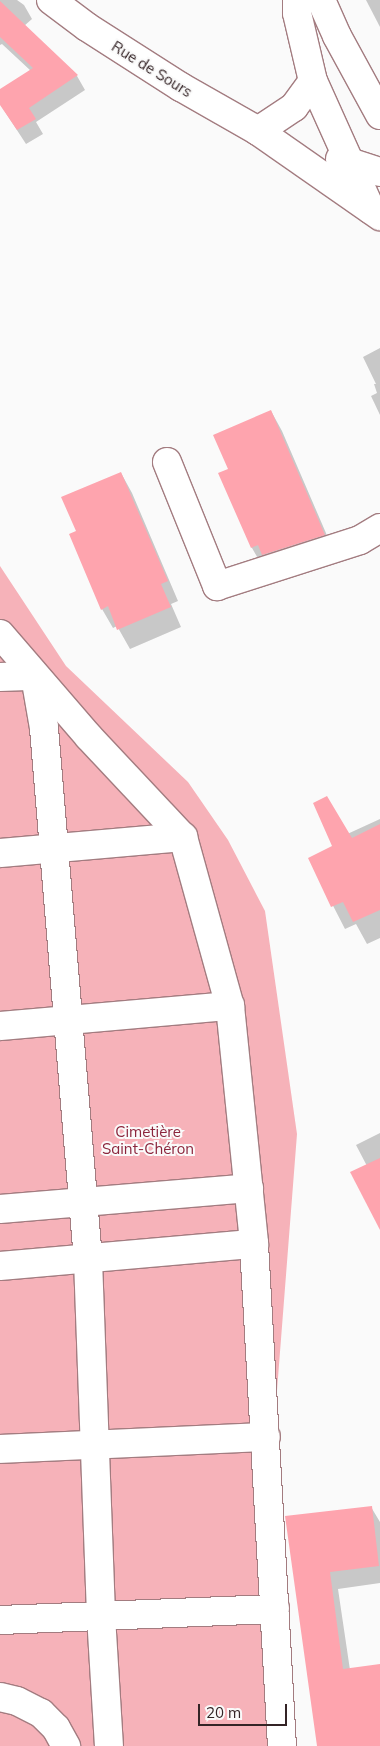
<!DOCTYPE html>
<html>
<head>
<meta charset="utf-8">
<style>
	body { margin:0 }
	#map { position:relative; width:380px; height:1746px; overflow:hidden; background:#fafafa; font-family:Mulish,sans-serif }
	div>[style] { position:absolute }
	.green>* { inset:0; background:#f6b2b9 }
	.shadow>* { inset:0; background:#0003 }
	.building>* { inset:0; background:#fea4ae }
	.roads { filter:drop-shadow(1px 0 #a37c80) drop-shadow(-1px 0 #a37c80) drop-shadow(0 1px #a37c80) drop-shadow(0 -1px #a37c80) }
	.minor>* { height:28px; margin:-14px; padding:0 14px; transform-origin:14px; border-radius:14px; background:#fff }
	.major>* { height:28px; margin:-14px; padding:0 14px; transform-origin:14px; border-radius:14px; background:#fff }
	span { translate:-50% -50%; white-space:nowrap; text-align:center; line-height:1.15; -webkit-text-stroke:4px #fafafa; paint-order:stroke }
	.street-label { font-size:15px; color:#342426 }
	.park-label { font-size:15px; color:#8b253c }
	.scale { position:absolute; left:198px; top:1704px; width:89px; height:22px; box-sizing:border-box; border:2px solid #342426; border-top:0; padding-left:6px; font-size:15px; line-height:18px; white-space:nowrap; color:#342426; -webkit-text-stroke:4px #fafafa; paint-order:stroke }
</style>
</head>
<body>
<div id="map">
	<div class="green">
		<div style="clip-path:polygon(0 566px,66px 666px,188px 782px,228px 840px,265px 911px,297px 1134px,274px 1429px,296px 1746px,0 1746px)"></div>
	</div>
	<div class="shadow">
		<div style="clip-path:polygon(0 0,17px 0,24px 5px,32px 19px,24px 26px,77px 76px,85px 90px,36px 122px,43px 134px,26px 144px,0 104px,0 91px,31px 71px,2px 44px,0 45px)"></div>
		<div style="clip-path:polygon(366px 0,380px 0,380px 27px)"></div>
		<div style="clip-path:polygon(380px 348px,380px 415px,371px 396px,377px 393px,374px 384px,376px 384px,363px 357px)"></div>
		<div style="clip-path:polygon(271px 411px,282px 431px,335px 554px,263px 567px,252px 548px,220px 474px,230px 470px)"></div>
		<div style="clip-path:polygon(121px 473px,132px 493px,178px 601px,171px 604px,181px 627px,130px 649px,117px 626px,113px 628px,102px 609px,77px 532px)"></div>
		<div style="clip-path:polygon(380px 819px,380px 938px,367px 944px,356px 924px,345px 929px,309px 859px,334px 846px,332px 841px)"></div>
		<div style="clip-path:polygon(380px 1133px,380px 1225px,367px 1166px,356px 1145px)"></div>
		<div style="clip-path:polygon(371px 1507px,380px 1522px,380px 1583px,338px 1589px,350px 1670px,380px 1665px,380px 1746px,319px 1746px,286px 1517px)"></div>
	</div>
	<div class="building">
		<div style="clip-path:polygon(0 1px,78px 75px,29px 108px,36px 119px,17px 130px,0 105px,0 89px,33px 68px,0 37px)"></div>
		<div style="clip-path:polygon(271px 410px,325px 535px,262px 555px,258px 545px,251px 548px,218px 473px,228px 469px,213px 435px)"></div>
		<div style="clip-path:polygon(121px 472px,168px 581px,161px 584px,171px 607px,117px 630px,108px 606px,101px 610px,69px 534px,76px 531px,61px 497px)"></div>
		<div style="clip-path:polygon(327px 796px,352px 838px,380px 824px,380px 910px,353px 922px,343px 902px,331px 907px,308px 858px,332px 846px,313px 803px)"></div>
		<div style="clip-path:polygon(380px 1158px,380px 1230px,350px 1172px)"></div>
		<div style="clip-path:polygon(372px 1506px,379px 1566px,330px 1572px,343px 1669px,380px 1664px,380px 1746px,317px 1746px,285px 1516px)"></div>
	</div>
	<div class="roads">
		<div class="minor">
			<div style="left:167px;top:462px;width:134px;rotate:68deg"></div>
			<div style="left:217px;top:586px;width:150px;rotate:-17.8deg"></div>
			<div style="left:360px;top:540px;width:23px;rotate:-31deg"></div>
			<div style="left:0;top:634px;width:136px;rotate:49.2deg"></div>
			<div style="left:89px;top:737px;width:137px;rotate:46.8deg"></div>
			<div style="left:183px;top:837px;width:175px;rotate:74.5deg"></div>
			<div style="left:230px;top:1006px;width:239px;rotate:84.2deg"></div>
			<div style="left:254px;top:1244px;width:503px;rotate:86.81deg"></div>
			<div style="left:0;top:677px;width:35px;rotate:-2deg"></div>
			<div style="left:35px;top:676px;width:53px;rotate:80.2deg"></div>
			<div style="left:44px;top:728px;width:534px;rotate:85.27deg"></div>
			<div style="left:88px;top:1260px;width:356px;rotate:87.9deg"></div>
			<div style="left:101px;top:1616px;width:130px;rotate:86.5deg"></div>
			<div style="left:0;top:853px;width:184px;rotate:-5deg"></div>
			<div style="left:0;top:1026px;width:231px;rotate:-5deg"></div>
			<div style="left:0;top:1209px;width:250px;rotate:-4.8deg"></div>
			<div style="left:0;top:1266px;width:255px;rotate:-5deg"></div>
			<div style="left:0;top:1449px;width:266px;rotate:-2.6deg"></div>
			<div style="left:0;top:1620px;width:275px;rotate:-2.3deg"></div>
			<div style="left:0;top:1697px;width:17px;rotate:13deg"></div>
			<div style="left:17px;top:1701px;width:27px;rotate:27deg"></div>
			<div style="left:41px;top:1713px;width:21px;rotate:45deg"></div>
			<div style="left:56px;top:1728px;width:21px;rotate:61deg"></div>
		</div>
		<div class="major">
			<div style="left:51px;top:0;width:45px;rotate:36.9deg"></div>
			<div style="left:87px;top:27px;width:112px;rotate:32.6deg"></div>
			<div style="left:181px;top:87px;width:89px;rotate:29.7deg"></div>
			<div style="left:258px;top:131px;width:149px;rotate:34.9deg"></div>
			<div style="left:297px;top:0;width:13px;rotate:90deg"></div>
			<div style="left:297px;top:13px;width:70px;rotate:76.8deg"></div>
			<div style="left:313px;top:81px;width:141px;rotate:65.8deg"></div>
			<div style="left:321px;top:0;width:39px;rotate:66deg"></div>
			<div style="left:337px;top:36px;width:90px;rotate:61.4deg"></div>
			<div style="left:258px;top:131px;width:43px;rotate:-33.7deg"></div>
			<div style="left:294px;top:107px;width:32px;rotate:-54deg"></div>
			<div style="left:340px;top:159px;width:42px;rotate:18deg"></div>
		</div>
	</div>
	<div class="street-label">
		<span style="left:152px;top:69px;rotate:32deg">Rue de Sours</span>
	</div>
	<div class="park-label">
		<span style="left:148px;top:1140px">Cimetière<br>Saint-Chéron</span>
	</div>
	<div class="scale">20 m</div>
</div>
</body>
</html>
